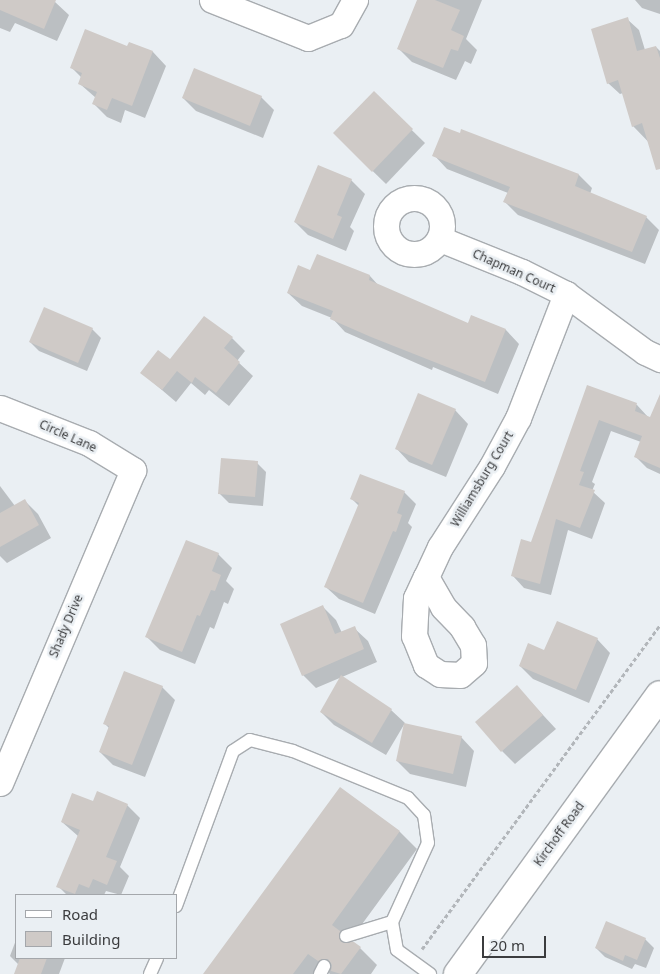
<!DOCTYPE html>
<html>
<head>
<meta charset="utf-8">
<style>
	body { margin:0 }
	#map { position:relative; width:660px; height:974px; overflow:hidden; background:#eaeff3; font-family:"Noto Sans",sans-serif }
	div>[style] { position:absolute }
	.shadow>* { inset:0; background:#0003 }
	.building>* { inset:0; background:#cfcac7 }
	.path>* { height:3px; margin-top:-1.5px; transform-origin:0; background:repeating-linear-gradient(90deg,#b2b6ba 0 4px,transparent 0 6.5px) }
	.roads { filter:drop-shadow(1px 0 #a8acb0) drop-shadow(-1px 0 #a8acb0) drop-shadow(0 1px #a8acb0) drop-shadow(0 -1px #a8acb0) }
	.service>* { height:12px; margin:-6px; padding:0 6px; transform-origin:6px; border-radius:6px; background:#fff }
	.minor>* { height:25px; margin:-12.5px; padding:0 12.5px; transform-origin:12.5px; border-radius:12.5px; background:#fff }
	.minor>.ring { margin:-12.5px; padding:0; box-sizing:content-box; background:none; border:25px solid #fff; border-radius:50% }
	.secondary>* { height:28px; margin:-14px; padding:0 14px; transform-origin:14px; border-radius:14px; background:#fff }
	span { translate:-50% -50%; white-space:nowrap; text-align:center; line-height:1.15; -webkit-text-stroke:5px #eaeff3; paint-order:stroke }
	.street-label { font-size:12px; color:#3b3c3e }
	.legend { position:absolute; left:15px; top:894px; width:162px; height:65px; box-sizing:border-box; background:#eaeff3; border:1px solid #a4a7ab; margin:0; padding:6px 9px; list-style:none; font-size:15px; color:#3b3c3e }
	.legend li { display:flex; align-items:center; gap:10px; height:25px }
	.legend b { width:25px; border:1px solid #a4a7ab }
	.scale { position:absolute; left:482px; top:936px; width:64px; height:22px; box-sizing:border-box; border:2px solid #3b3c3e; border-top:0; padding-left:6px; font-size:15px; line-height:18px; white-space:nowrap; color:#3b3c3e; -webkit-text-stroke:4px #eaeff3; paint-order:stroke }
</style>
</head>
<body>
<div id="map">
	<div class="shadow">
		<div style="clip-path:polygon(0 0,55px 2px,69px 15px,57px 41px,15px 23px,10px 32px,0 28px)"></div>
		<div style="clip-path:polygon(418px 0,482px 0,466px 39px,477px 50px,471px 64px,465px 61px,456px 80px,412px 62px,398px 48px)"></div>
		<div style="clip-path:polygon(635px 0,660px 0,660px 14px,642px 8px)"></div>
		<div style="clip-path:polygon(627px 19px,639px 30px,645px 50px,656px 47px,660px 51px,660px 154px,633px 126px,623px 93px,620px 94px,608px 83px)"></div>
		<div style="clip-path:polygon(130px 43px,153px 52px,166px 66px,145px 118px,125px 110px,121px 123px,107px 117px,94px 104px,96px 98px,80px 84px,82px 78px,72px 68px,128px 47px)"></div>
		<div style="clip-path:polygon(374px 93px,425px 143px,386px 184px,348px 147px)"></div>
		<div style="clip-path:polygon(261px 97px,274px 110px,263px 138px,196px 111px,183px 98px)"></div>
		<div style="clip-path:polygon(434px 155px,579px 175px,592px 188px,590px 194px,646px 217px,659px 230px,645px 264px,518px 215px,505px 202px,508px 193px,447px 169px)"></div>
		<div style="clip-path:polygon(318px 167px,351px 180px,365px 194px,350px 227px,354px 231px,346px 251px,308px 235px,295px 222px)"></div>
		<div style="clip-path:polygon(311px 272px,370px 276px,379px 286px,468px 324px,472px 316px,506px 330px,519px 344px,498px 394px,433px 367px,432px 370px,345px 332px,332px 318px,302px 306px,288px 293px)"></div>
		<div style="clip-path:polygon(92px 329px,101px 338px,87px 371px,39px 351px,30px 342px)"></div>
		<div style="clip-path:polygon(232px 338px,245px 351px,237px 361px,253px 376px,229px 406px,209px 390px,205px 395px,191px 383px,176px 402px,142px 373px)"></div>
		<div style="clip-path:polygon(588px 386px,637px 405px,648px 417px,660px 422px,660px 474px,647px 468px,635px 456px,641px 442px,611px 431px,592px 482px,595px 484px,592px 491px,605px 503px,592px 539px,568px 530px,551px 595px,524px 588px,513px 576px,532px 543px)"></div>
		<div style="clip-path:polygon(455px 410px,468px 424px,446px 477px,409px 462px,396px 448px)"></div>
		<div style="clip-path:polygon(257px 463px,266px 472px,263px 506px,229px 503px,220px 494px)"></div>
		<div style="clip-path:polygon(0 486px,15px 506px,25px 501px,38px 514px,51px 538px,7px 563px,0 556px)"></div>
		<div style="clip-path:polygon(404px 492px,416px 504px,408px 523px,412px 527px,375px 614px,339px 599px,327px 588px,359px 506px,352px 499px)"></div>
		<div style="clip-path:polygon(218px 554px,232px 568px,226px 581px,234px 589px,228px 604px,224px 602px,214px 629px,210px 627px,195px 664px,160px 650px,147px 637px)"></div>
		<div style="clip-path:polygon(323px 607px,336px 620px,342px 633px,354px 628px,368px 641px,377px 662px,342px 677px,391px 710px,405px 723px,386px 755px,334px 725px,321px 712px,342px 677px,316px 688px,303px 675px)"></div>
		<div style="clip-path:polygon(597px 639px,610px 653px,589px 703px,533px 679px,520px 666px,545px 651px)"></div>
		<div style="clip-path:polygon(162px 687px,175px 700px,145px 777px,113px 765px,100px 752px,109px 728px,105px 724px)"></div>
		<div style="clip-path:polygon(517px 687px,556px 729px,515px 764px,502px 751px)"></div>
		<div style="clip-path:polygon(461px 737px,474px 751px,466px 787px,410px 774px,397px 761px)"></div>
		<div style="clip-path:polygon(340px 789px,400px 832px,417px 849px,349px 942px,360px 948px,377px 965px,371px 974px,330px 974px,325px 970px,322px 974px,205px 974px)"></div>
		<div style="clip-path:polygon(93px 803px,127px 805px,140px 818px,120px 867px,129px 876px,121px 895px,106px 891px,104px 895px,67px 895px,58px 886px,78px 836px,62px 822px)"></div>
		<div style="clip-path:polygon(645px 939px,654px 948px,646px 968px,635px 964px,632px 969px,605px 957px,596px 948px)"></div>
		<div style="clip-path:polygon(16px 940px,16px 958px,65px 958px,59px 974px,15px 974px,19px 965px,10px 956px)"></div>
	</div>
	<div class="building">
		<div style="clip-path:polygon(0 0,56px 0,44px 29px,0 10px)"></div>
		<div style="clip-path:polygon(417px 0,435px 0,460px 10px,451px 30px,464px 36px,458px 51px,451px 49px,443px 68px,397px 49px)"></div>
		<div style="clip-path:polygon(628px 17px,637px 51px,656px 46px,660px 58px,660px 169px,656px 170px,642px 123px,632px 127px,618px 80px,607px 84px,591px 29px)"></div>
		<div style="clip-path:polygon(85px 29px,127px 46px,129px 42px,153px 51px,132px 106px,112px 98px,107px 110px,92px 104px,97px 92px,78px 84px,82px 73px,70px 68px)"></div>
		<div style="clip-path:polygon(194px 68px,262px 96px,250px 126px,182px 98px)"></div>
		<div style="clip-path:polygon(374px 91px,413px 129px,372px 172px,333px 133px)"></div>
		<div style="clip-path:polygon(444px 127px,460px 133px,461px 129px,579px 174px,575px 186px,647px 216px,632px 252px,503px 202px,510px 187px,432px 156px)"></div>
		<div style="clip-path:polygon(318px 165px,352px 179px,337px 215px,342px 217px,333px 239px,294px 222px)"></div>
		<div style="clip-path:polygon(317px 254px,370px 275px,369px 280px,468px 323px,471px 315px,506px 329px,485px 382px,371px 337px,330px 319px,333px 311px,287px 293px,298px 265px,310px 270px)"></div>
		<div style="clip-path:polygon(44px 307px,93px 328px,78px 363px,29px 342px)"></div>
		<div style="clip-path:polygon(204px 316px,233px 337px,224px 348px,240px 362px,216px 393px,195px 377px,192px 383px,177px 371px,162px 390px,140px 373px,158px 350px,170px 359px)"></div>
		<div style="clip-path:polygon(587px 385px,637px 403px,635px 411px,650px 417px,660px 394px,660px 468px,634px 457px,642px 436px,599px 420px,580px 471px,584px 472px,579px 485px,595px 490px,580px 528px,556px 519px,540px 584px,511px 576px,521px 539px,531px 542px)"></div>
		<div style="clip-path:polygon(418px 393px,456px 409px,432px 465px,395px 449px)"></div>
		<div style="clip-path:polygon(221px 458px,258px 461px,255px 497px,218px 494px)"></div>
		<div style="clip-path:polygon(360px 474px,405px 491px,397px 513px,402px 515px,396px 532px,393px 531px,363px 603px,324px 587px,359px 503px,350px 499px)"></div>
		<div style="clip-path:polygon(25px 499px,39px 525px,0 547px,0 513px)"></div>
		<div style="clip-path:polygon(186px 540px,219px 553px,212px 571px,221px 575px,215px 591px,211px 590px,200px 616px,197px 615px,182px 652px,145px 637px)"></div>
		<div style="clip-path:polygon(323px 605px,335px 634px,355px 626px,364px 649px,302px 676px,280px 624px)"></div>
		<div style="clip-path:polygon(557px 621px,598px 638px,576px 690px,519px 666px,528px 643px,544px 650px)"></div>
		<div style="clip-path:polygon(124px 671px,163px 686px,132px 765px,99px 752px,109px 726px,103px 724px)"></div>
		<div style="clip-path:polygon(341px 675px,392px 709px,372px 743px,320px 712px)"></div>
		<div style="clip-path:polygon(517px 685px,543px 715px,501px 752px,475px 722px)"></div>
		<div style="clip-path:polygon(404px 723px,462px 736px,453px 774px,396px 761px)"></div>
		<div style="clip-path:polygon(340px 787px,400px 831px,332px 925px,340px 931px,341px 942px,354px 942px,361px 947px,341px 974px,331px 971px,332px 965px,328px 959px,318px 961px,308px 954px,293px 974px,203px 974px)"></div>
		<div style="clip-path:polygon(97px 791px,128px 804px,106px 857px,117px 861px,107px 885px,93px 879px,89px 888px,79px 884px,75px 894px,56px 887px,80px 830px,61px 822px,72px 793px,93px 801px)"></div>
		<div style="clip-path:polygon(606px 921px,646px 938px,637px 960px,625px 955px,623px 961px,595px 948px)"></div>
		<div style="clip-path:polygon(20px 958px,47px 958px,41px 974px,14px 974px)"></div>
	</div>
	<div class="path">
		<div style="left:422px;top:949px;width:402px;rotate:-53.7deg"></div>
	</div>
	<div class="roads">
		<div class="service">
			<div style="left:176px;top:906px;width:165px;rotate:-69.8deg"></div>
			<div style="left:233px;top:751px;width:20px;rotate:-33deg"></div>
			<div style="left:250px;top:740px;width:44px;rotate:14.3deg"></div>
			<div style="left:293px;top:751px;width:124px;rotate:22.2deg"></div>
			<div style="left:408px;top:798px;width:23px;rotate:47deg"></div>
			<div style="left:424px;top:815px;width:28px;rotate:82deg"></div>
			<div style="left:428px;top:843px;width:87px;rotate:114.5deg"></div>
			<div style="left:392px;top:922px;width:28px;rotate:80deg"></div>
			<div style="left:397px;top:950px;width:41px;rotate:36deg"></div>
			<div style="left:346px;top:936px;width:48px;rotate:-16.9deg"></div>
			<div style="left:150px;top:974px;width:17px;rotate:-66deg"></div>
			<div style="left:320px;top:974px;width:9px;rotate:-63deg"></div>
		</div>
		<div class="minor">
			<div style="left:212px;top:0;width:103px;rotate:21.6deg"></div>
			<div style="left:308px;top:38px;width:35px;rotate:-22deg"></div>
			<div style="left:341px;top:25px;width:29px;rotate:-61deg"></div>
			<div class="ring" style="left:386px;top:198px;width:31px;height:31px"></div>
			<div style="left:440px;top:239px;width:88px;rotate:21.9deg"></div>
			<div style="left:522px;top:272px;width:49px;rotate:26.6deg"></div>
			<div style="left:566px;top:294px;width:98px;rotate:36.3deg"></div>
			<div style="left:645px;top:352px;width:17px;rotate:25deg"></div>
			<div style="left:0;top:408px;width:96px;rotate:21.5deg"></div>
			<div style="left:89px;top:443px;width:52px;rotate:31.5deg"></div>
			<div style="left:133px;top:470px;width:340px;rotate:113deg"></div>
			<div style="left:426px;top:577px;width:34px;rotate:60deg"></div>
			<div style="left:443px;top:607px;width:28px;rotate:46deg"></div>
			<div style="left:462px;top:627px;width:21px;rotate:59deg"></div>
			<div style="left:473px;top:645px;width:18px;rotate:87deg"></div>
			<div style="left:474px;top:663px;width:18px;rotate:139deg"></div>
			<div style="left:460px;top:675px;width:20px;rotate:-177deg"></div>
			<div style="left:440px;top:674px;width:17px;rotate:-147deg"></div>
			<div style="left:426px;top:665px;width:31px;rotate:-112deg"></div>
			<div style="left:414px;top:636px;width:38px;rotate:-87deg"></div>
			<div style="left:416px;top:598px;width:23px;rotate:-65deg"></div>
			<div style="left:426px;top:577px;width:33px;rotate:-65deg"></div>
			<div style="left:440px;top:547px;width:96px;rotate:-57.3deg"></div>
			<div style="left:492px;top:466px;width:55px;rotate:-61.6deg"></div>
			<div style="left:518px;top:418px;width:133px;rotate:-68.8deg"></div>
		</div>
		<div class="secondary">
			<div style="left:458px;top:974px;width:344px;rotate:-54.1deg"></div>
		</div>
	</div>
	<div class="street-label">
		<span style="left:514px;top:271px;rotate:24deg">Chapman Court</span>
		<span style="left:68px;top:436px;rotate:24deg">Circle Lane</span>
		<span style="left:482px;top:479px;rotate:-59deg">Williamsburg Court</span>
		<span style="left:66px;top:626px;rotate:-67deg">Shady Drive</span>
		<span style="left:559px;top:834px;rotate:-54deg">Kirchoff Road</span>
	</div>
	<ul class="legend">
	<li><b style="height:6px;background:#fff"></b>Road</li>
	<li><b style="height:14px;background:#cfcac7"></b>Building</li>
	</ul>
	<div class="scale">20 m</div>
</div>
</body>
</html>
